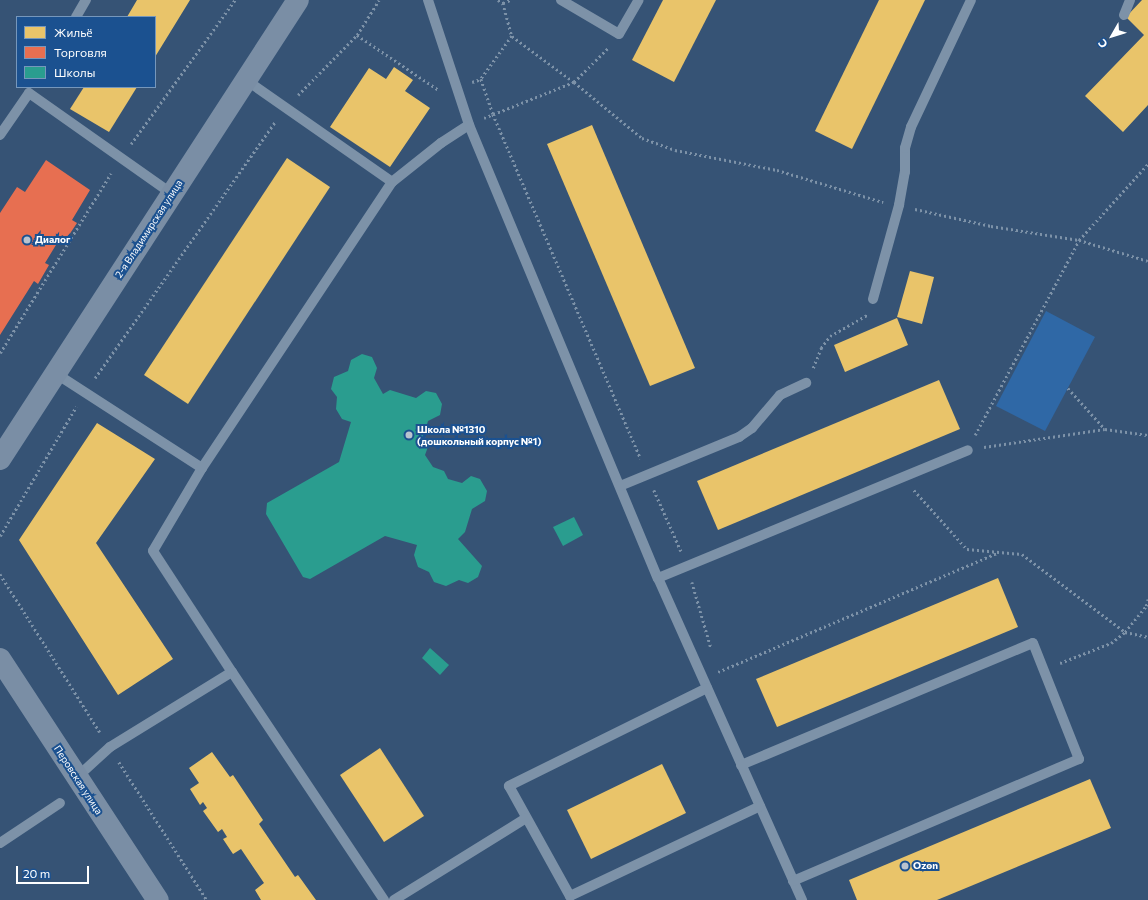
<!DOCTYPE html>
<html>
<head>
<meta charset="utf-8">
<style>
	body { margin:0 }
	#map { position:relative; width:1148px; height:900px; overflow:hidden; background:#365375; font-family:Commissioner,sans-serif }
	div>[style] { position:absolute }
	.green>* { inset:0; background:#2f68a6 }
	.homes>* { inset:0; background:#e9c46a }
	.shops>* { inset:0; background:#e76f51 }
	.schools>* { inset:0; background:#2a9d8f }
	.path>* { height:2.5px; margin-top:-1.25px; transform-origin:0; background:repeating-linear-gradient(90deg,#7d92a8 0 2px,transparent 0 5px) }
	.lane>* { height:10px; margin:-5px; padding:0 5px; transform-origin:5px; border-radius:5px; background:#7d92a8 }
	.secondary>* { height:22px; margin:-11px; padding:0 11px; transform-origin:11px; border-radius:11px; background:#7a8ea5 }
	.dots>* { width:11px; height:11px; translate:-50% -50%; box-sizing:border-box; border:2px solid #1b5190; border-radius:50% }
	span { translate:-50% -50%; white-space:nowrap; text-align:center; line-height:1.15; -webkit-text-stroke:4px #1b5190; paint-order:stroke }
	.street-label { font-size:10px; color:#fff }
	.poi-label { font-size:10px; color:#fff; font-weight:700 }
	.left { translate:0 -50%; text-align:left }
	.legend { position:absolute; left:16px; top:16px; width:140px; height:72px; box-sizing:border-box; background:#1b5190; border:1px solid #7697bc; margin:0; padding:5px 7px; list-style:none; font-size:12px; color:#fff }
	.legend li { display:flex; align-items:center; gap:8px; height:20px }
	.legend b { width:20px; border:1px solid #7697bc }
	.north { position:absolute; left:1092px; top:16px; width:40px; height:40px; -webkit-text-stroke:3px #1b5190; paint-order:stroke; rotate:231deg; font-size:11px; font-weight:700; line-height:16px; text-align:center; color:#fff }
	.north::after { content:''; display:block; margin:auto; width:14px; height:18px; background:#fff; clip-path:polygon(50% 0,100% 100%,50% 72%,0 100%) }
	.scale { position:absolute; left:16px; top:866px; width:73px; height:18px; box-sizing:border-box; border:2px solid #fff; border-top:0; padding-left:5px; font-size:12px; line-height:14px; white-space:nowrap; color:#fff; -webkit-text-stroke:3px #1b5190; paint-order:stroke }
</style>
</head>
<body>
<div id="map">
	<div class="green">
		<div style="clip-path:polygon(1046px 311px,1095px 337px,1045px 431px,996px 406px)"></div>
	</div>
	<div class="homes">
		<div style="clip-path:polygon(137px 0,190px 0,155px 57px,155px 17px,127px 17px)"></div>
		<div style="clip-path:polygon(663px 0,716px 0,674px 82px,632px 60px)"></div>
		<div style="clip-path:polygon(879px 0,925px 0,852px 149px,815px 131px)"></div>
		<div style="clip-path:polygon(1142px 0,1148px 0,1148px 105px,1123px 132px,1085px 96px,1144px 35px,1126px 17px)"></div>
		<div style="clip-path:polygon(394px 67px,413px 80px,405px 91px,430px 108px,390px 167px,330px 127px,369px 68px,386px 79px)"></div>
		<div style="clip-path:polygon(84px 87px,137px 87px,109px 132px,70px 109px)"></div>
		<div style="clip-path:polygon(592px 125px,695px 368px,650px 386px,547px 144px)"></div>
		<div style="clip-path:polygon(287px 158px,330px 187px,188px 404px,144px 375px)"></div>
		<div style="clip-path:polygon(910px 271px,934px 277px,922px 324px,897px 317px)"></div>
		<div style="clip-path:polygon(897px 318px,908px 345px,845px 372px,834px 345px)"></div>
		<div style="clip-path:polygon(939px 380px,960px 429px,718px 530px,697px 481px)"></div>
		<div style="clip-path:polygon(97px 423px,155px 459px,96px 543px,173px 659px,118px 695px,19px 540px)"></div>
		<div style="clip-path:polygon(998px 578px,1018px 627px,777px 727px,756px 679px)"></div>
		<div style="clip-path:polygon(380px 748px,424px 816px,384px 842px,340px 775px)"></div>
		<div style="clip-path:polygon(212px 752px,230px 777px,233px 775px,263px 820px,259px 824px,295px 877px,298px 875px,316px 900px,261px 900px,255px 890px,264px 883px,241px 849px,233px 854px,223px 839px,227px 837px,222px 829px,218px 832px,203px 811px,207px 808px,203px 802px,200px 805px,190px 789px,199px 783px,189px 768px)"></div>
		<div style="clip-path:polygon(662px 764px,686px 813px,591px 859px,567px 810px)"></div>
		<div style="clip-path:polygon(1090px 779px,1111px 828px,937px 900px,857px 900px,849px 880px)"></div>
	</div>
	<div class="shops">
		<div style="clip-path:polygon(46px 160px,90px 190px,72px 220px,77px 223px,67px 238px,62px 235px,45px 263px,49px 265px,38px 284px,34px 281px,0 335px,0 213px,17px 187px,25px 192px)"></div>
	</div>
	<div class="schools">
		<div style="clip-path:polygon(362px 354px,372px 357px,377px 368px,374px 378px,383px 394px,390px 390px,416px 398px,426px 391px,436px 393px,442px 404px,440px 415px,428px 421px,424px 435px,429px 444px,425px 455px,433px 467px,444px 471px,448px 479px,462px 483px,471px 476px,480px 479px,487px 491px,485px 501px,472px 509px,465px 532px,458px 539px,482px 566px,478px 577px,468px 583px,459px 580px,446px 586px,434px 582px,429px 572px,418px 567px,414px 555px,417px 545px,385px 536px,310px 579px,303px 577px,266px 514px,267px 503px,339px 462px,351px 422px,342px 419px,336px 409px,337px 397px,331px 389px,334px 377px,348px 371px,351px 360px)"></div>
		<div style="clip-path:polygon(574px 517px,583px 535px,563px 546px,553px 527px)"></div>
		<div style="clip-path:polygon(430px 648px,449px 665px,440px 675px,422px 658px)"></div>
	</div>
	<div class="path">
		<div style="left:498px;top:0;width:6px;rotate:31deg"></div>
		<div style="left:503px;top:3px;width:34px;rotate:75deg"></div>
		<div style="left:512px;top:36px;width:53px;rotate:125.8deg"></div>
		<div style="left:481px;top:79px;width:37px;rotate:71deg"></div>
		<div style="left:493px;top:114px;width:375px;rotate:66.8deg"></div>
		<div style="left:503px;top:3px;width:8px;rotate:-23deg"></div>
		<div style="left:357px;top:35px;width:99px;rotate:33.9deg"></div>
		<div style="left:512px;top:36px;width:77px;rotate:36.6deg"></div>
		<div style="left:574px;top:82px;width:49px;rotate:-45deg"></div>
		<div style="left:472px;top:82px;width:9px;rotate:-18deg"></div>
		<div style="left:298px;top:95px;width:84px;rotate:-45.5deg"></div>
		<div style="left:357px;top:35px;width:41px;rotate:-57.8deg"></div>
		<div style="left:484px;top:118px;width:97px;rotate:-21.8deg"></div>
		<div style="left:574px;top:82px;width:88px;rotate:39.5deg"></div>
		<div style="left:642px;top:138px;width:35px;rotate:20deg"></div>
		<div style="left:675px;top:150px;width:104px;rotate:11.1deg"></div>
		<div style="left:777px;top:170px;width:111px;rotate:16.8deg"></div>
		<div style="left:131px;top:144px;width:178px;rotate:-54.2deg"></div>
		<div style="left:915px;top:209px;width:78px;rotate:12.6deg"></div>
		<div style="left:991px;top:226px;width:89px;rotate:9deg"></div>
		<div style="left:1079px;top:240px;width:72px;rotate:16.9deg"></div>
		<div style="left:0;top:353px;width:211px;rotate:-58.3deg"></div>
		<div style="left:813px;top:368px;width:22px;rotate:-68deg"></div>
		<div style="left:821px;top:348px;width:15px;rotate:-53deg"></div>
		<div style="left:830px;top:336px;width:43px;rotate:-29.6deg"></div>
		<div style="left:95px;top:378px;width:313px;rotate:-54.9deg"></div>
		<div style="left:1068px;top:388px;width:54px;rotate:48deg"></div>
		<div style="left:975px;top:435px;width:221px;rotate:-61.9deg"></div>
		<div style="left:1079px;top:240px;width:103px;rotate:-47.8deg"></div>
		<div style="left:984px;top:447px;width:122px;rotate:-8.5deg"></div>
		<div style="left:1105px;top:429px;width:43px;rotate:7.9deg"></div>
		<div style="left:654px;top:490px;width:67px;rotate:66.1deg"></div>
		<div style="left:914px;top:490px;width:79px;rotate:48.1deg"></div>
		<div style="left:967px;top:549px;width:55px;rotate:5.2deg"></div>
		<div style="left:1022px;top:554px;width:129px;rotate:37.1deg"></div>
		<div style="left:1125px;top:632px;width:24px;rotate:12deg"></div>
		<div style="left:0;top:536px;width:150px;rotate:-59.5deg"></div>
		<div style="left:0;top:574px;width:187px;rotate:57.7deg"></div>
		<div style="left:692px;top:582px;width:69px;rotate:73.9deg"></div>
		<div style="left:1060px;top:663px;width:55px;rotate:-21.4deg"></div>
		<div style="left:1111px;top:643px;width:18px;rotate:-38deg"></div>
		<div style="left:1125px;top:632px;width:33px;rotate:-51deg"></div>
		<div style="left:1146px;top:606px;width:7px;rotate:-74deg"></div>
		<div style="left:718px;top:672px;width:303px;rotate:-23.1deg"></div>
		<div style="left:119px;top:762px;width:164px;rotate:57.5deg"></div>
	</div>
	<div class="lane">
		<div style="left:428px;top:0;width:132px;rotate:71.8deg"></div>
		<div style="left:469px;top:125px;width:491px;rotate:67.4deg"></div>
		<div style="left:658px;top:578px;width:353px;rotate:65.9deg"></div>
		<div style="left:561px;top:0;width:67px;rotate:30.4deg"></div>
		<div style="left:619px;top:34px;width:39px;rotate:-60deg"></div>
		<div style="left:1124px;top:15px;width:16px;rotate:-68deg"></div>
		<div style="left:76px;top:17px;width:20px;rotate:-60deg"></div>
		<div style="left:246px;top:80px;width:178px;rotate:34.9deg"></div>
		<div style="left:0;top:135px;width:51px;rotate:-55.4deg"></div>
		<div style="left:29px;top:93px;width:175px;rotate:35.2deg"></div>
		<div style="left:873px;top:299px;width:98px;rotate:-74.5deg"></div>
		<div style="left:899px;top:205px;width:34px;rotate:-80deg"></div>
		<div style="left:905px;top:172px;width:24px;rotate:-90deg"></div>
		<div style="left:905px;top:148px;width:22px;rotate:-74deg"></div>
		<div style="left:911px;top:127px;width:140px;rotate:-64.7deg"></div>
		<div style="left:55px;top:373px;width:175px;rotate:32.9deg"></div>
		<div style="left:202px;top:468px;width:96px;rotate:120.6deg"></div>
		<div style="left:153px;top:551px;width:145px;rotate:56.9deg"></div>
		<div style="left:202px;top:468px;width:343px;rotate:-56.4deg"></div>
		<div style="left:392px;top:182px;width:63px;rotate:-38.5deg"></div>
		<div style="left:441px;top:143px;width:33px;rotate:-33deg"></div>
		<div style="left:620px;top:486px;width:129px;rotate:-22.4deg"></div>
		<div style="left:739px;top:437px;width:16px;rotate:-35deg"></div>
		<div style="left:752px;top:428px;width:43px;rotate:-49.7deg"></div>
		<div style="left:780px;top:395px;width:29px;rotate:-25deg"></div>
		<div style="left:658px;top:578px;width:335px;rotate:-22.4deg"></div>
		<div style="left:707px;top:688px;width:221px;rotate:153.7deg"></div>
		<div style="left:509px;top:786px;width:126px;rotate:61deg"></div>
		<div style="left:570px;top:896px;width:210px;rotate:-25.3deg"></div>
		<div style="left:741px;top:765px;width:316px;rotate:-22.7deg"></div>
		<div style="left:1033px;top:643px;width:125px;rotate:68.4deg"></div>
		<div style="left:1079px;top:759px;width:311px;rotate:156.9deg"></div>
		<div style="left:76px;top:778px;width:46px;rotate:-42.4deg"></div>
		<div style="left:110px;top:747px;width:143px;rotate:-31.6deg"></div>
		<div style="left:232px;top:672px;width:274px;rotate:56.3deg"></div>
		<div style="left:0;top:843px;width:72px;rotate:-33.7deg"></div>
		<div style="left:394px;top:900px;width:155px;rotate:-31.8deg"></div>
	</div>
	<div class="secondary">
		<div style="left:0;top:459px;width:547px;rotate:-57.01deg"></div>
		<div style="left:0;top:659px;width:288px;rotate:56.8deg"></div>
	</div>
	<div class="dots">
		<div style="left:27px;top:240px;background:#b9c3cf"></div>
		<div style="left:409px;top:435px;background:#b9c3cf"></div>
		<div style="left:905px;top:866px;background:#b9c3cf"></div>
	</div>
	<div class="street-label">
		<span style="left:149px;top:229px;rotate:-57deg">2-я Владимирская улица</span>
		<span style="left:78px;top:780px;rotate:57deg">Перовская улица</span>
	</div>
	<div class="poi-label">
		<span class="left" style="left:35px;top:240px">Диалог</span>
		<span class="left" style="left:417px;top:435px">Школа №1310<br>(дошкольный корпус №1)</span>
		<span class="left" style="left:913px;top:866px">Ozon</span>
	</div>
	<ul class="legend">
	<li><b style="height:11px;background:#e9c46a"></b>Жильё</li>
	<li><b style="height:11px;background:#e76f51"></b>Торговля</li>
	<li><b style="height:11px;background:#2a9d8f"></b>Школы</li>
	</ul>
	<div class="north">С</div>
	<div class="scale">20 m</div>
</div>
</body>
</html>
